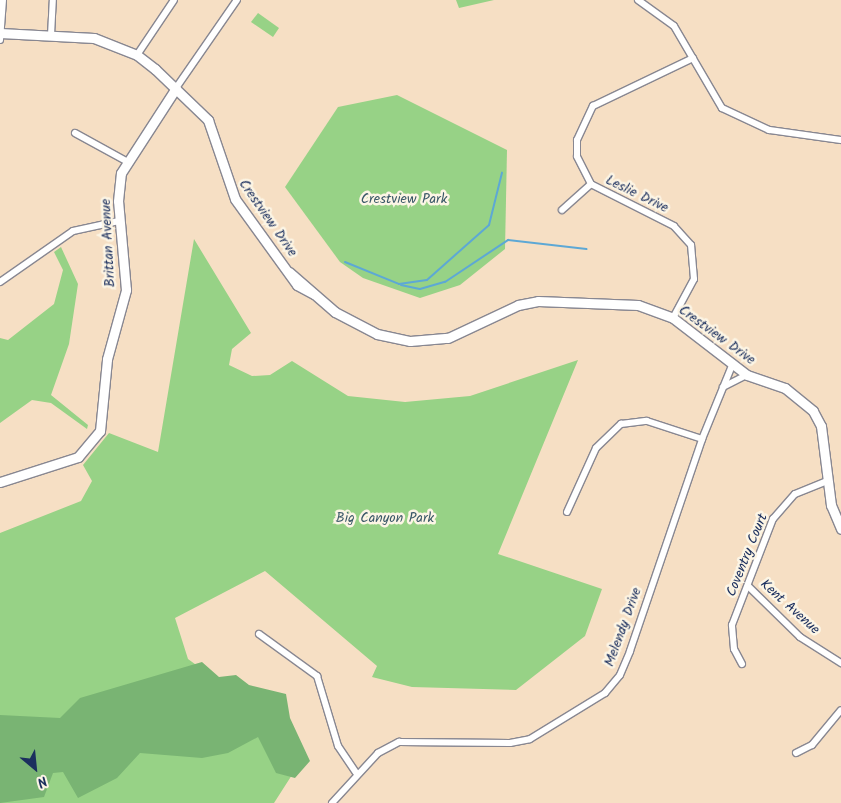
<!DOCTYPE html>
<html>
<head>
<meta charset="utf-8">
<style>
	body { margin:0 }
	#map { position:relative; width:841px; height:803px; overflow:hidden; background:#f6dfc4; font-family:Kalam,sans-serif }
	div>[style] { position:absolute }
	.green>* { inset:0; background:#97d286 }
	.forest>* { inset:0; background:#79b473 }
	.stream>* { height:2px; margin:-1px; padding:0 1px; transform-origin:1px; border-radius:1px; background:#5da8d5 }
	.roads { filter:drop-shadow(1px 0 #888791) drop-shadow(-1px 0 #888791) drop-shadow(0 1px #888791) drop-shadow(0 -1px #888791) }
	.street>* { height:6px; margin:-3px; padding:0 3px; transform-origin:3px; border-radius:3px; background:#fff }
	.secondary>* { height:9px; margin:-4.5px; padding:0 4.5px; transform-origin:4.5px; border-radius:4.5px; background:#fff }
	span { translate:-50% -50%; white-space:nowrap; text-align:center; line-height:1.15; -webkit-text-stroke:5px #fcf5e5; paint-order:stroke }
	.street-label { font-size:14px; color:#1b2f5e }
	.park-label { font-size:14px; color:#3a5868 }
	.north { position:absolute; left:10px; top:743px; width:50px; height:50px; -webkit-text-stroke:4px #fcf5e5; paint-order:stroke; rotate:152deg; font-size:14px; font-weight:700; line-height:20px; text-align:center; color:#1b2f5e }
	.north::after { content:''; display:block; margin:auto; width:18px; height:22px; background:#1b2f5e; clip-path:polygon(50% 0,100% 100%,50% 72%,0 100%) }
</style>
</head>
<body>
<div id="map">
	<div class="green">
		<div style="clip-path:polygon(456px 0,494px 0,459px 8px)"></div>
		<div style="clip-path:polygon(258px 13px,279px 28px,273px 37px,251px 22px)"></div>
		<div style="clip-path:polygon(397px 95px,507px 150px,505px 249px,460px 285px,420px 298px,363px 278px,340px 262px,285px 187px,338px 107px)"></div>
		<div style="clip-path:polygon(194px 239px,251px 333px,232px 349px,229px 365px,252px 376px,270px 375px,292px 361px,348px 396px,405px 402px,470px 396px,578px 360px,498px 554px,602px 589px,585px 636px,516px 690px,412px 687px,372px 677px,377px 666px,265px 571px,175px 618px,188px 659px,251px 705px,299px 764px,274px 803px,0 803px,0 533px,81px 501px,92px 481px,83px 465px,109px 433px,158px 452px)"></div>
		<div style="clip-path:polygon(61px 247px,78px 284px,69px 344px,51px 395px,88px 425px,87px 429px,51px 403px,32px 400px,0 423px,0 338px,8px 340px,54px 304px,63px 270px,54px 252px)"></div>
	</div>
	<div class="forest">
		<div style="clip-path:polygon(202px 662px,219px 677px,236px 675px,249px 685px,286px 694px,290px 718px,310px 761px,295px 778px,276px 773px,258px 737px,228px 753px,202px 758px,140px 753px,117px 778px,78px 798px,63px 772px,53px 773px,44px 797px,0 803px,0 715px,60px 718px,80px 698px)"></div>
	</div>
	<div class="stream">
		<div style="left:345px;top:262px;width:58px;rotate:22.2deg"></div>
		<div style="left:399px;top:284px;width:28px;rotate:-8deg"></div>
		<div style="left:427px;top:280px;width:83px;rotate:-41.6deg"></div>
		<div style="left:489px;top:225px;width:54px;rotate:-76deg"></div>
		<div style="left:401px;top:285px;width:19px;rotate:12deg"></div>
		<div style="left:420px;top:289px;width:26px;rotate:-16deg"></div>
		<div style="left:445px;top:282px;width:76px;rotate:-33.7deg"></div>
		<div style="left:508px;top:240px;width:79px;rotate:6.6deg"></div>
	</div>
	<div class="roads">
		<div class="street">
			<div style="left:638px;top:0;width:44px;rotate:35.8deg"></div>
			<div style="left:674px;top:26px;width:95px;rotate:59.7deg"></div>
			<div style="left:722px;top:108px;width:52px;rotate:25.1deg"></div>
			<div style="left:769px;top:130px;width:73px;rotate:7.9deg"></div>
			<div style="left:51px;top:35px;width:35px;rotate:-87deg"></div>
			<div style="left:0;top:40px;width:40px;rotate:-85.7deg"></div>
			<div style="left:137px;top:55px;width:66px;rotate:-56.1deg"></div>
			<div style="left:176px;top:88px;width:107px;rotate:-55.3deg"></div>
			<div style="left:75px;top:133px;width:58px;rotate:28.8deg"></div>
			<div style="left:562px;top:210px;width:39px;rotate:-42deg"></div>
			<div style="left:0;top:282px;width:89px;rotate:-34.9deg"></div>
			<div style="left:73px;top:231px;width:47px;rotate:-12.3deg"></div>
			<div style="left:673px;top:318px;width:44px;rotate:-61.7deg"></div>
			<div style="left:694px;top:279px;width:34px;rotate:-95deg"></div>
			<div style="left:691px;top:245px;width:25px;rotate:-132deg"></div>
			<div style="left:674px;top:226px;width:93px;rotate:-153.2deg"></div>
			<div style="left:591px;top:184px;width:31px;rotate:-117deg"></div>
			<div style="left:577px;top:156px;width:16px;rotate:-90deg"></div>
			<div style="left:577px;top:140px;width:38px;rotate:-65deg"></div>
			<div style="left:593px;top:106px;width:111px;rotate:-25.6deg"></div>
			<div style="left:723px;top:387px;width:27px;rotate:-27deg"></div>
			<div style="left:567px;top:512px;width:70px;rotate:-65.6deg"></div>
			<div style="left:596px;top:448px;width:35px;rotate:-44deg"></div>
			<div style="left:621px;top:424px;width:26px;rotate:-7deg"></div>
			<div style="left:647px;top:421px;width:58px;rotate:18.1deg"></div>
			<div style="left:748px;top:586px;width:73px;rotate:44.4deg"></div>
			<div style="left:800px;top:637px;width:49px;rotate:32.4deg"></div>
			<div style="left:259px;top:634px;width:72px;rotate:35.9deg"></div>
			<div style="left:317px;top:676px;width:73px;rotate:73.3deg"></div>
			<div style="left:338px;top:746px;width:32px;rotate:56deg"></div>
			<div style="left:742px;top:664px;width:17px;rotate:-118deg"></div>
			<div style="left:734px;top:649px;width:24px;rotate:-95deg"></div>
			<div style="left:732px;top:625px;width:114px;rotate:-68.9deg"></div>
			<div style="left:773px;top:519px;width:33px;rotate:-49deg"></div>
			<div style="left:795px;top:494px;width:35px;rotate:-22deg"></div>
			<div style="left:796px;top:753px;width:18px;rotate:-27deg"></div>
			<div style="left:812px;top:745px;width:45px;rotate:-50.4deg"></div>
			<div style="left:332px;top:803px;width:68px;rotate:-47.4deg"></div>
			<div style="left:378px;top:753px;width:24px;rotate:-28deg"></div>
			<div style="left:399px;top:742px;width:111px;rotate:0.5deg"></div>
			<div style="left:510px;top:743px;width:20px;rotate:-11deg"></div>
			<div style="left:530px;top:739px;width:88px;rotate:-31.5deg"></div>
			<div style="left:605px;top:693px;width:23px;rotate:-50deg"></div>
			<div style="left:620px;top:675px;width:26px;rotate:-67deg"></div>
			<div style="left:630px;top:651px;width:224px;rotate:-71.2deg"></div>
			<div style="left:702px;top:439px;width:82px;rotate:-67.8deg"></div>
		</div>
		<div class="secondary">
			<div style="left:0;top:33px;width:94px;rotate:3deg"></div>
			<div style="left:94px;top:38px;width:46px;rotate:21.6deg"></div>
			<div style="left:137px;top:55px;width:23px;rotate:38deg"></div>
			<div style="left:155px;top:69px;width:74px;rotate:43.9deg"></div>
			<div style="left:208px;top:120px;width:83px;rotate:71.1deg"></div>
			<div style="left:235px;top:199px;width:106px;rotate:54.2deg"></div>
			<div style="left:297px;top:285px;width:19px;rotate:28deg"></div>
			<div style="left:289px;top:272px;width:61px;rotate:41deg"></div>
			<div style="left:335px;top:312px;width:47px;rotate:27.6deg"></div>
			<div style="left:377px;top:334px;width:34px;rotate:12deg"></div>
			<div style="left:410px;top:341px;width:38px;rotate:-5deg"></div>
			<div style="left:448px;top:338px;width:77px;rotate:-25.2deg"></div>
			<div style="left:518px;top:305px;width:20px;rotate:-11deg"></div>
			<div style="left:538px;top:301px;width:100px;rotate:2.3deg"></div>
			<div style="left:638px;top:305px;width:37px;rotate:20deg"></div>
			<div style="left:673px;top:318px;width:93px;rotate:37.6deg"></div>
			<div style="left:747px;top:375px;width:40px;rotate:18.9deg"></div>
			<div style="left:785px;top:388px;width:36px;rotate:39deg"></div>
			<div style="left:813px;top:411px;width:17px;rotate:62deg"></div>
			<div style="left:821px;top:426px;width:80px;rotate:82.8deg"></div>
			<div style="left:831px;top:505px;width:26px;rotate:67deg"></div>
			<div style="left:0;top:482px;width:82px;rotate:-17.8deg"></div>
			<div style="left:78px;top:457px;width:34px;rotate:-50deg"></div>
			<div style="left:100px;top:431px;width:72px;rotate:-84.4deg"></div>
			<div style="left:107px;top:359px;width:72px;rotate:-74.6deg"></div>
			<div style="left:126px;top:290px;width:89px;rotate:-95.1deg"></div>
			<div style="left:118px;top:201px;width:28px;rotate:-84deg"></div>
			<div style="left:121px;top:173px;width:101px;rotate:-57.1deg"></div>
		</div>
	</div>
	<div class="street-label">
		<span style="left:637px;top:194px;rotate:26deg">Leslie Drive</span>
		<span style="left:268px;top:218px;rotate:55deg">Crestview Drive</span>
		<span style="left:108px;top:243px;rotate:-93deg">Brittan Avenue</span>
		<span style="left:717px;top:335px;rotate:36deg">Crestview Drive</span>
		<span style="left:747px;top:555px;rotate:-68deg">Coventry Court</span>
		<span style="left:790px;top:607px;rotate:42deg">Kent Avenue</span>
		<span style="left:623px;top:627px;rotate:-70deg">Melendy Drive</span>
	</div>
	<div class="park-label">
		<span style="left:404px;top:199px">Crestview Park</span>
		<span style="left:385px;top:518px">Big Canyon Park</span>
	</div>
	<div class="north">N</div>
</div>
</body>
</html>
